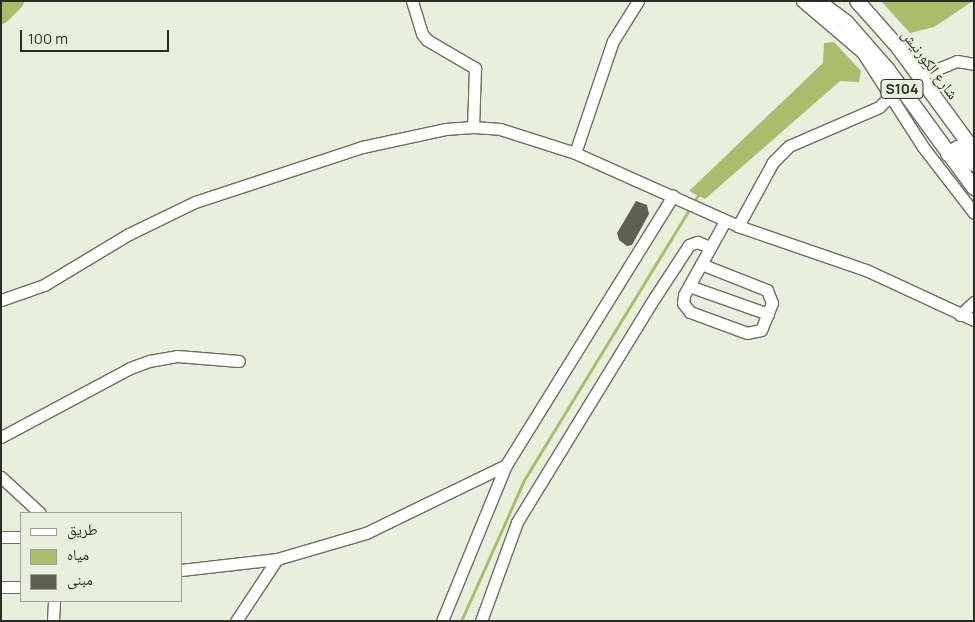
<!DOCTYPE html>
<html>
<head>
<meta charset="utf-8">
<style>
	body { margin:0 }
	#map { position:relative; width:975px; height:622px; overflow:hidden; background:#e9eedd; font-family:Manrope,"Noto Naskh Arabic",sans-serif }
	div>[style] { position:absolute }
	.water>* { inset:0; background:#abbc6c }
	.stream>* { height:3px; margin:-1.5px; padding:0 1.5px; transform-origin:1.5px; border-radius:1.5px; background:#abbc6c }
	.river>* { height:18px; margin:-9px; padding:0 9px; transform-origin:9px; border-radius:9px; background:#abbc6c }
	.building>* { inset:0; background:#5d6052 }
	.roads { filter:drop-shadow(1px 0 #6b6f60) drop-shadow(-1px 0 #6b6f60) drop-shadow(0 1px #6b6f60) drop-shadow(0 -1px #6b6f60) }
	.minor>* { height:11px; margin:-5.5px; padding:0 5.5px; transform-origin:5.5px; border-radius:5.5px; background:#fff }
	.major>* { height:14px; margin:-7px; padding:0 7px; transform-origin:7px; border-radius:7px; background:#fff }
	span { translate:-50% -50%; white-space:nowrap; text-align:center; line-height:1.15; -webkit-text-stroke:5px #e9eedd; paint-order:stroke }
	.shield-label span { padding:1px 4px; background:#e9eedd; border:1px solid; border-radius:4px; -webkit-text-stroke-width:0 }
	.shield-label { font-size:14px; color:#2a2c26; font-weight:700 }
	.street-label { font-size:15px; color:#2a2c26 }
	.frame { position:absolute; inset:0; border:2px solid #2a2c26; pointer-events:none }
	.legend { position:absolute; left:20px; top:512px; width:162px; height:90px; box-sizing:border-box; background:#e9eedd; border:1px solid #9da094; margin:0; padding:6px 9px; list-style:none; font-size:15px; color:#2a2c26 }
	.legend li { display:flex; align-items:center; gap:10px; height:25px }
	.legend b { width:25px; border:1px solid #9da094 }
	.scale { position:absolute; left:20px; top:30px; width:149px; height:22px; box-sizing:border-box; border:2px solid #2a2c26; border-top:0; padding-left:6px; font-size:15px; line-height:18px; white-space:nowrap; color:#2a2c26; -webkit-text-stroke:4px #e9eedd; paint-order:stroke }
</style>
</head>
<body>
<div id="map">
	<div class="water">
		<div style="clip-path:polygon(881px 1px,973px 1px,934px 27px,910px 33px)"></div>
		<div style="clip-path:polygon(834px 42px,861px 71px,859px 82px,840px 81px,705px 199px,689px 191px,823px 63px,824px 43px)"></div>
	</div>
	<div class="stream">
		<div style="left:461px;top:621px;width:154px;rotate:-65.9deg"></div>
		<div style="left:524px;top:480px;width:338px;rotate:-58.6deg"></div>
	</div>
	<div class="river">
		<div style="left:1px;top:15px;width:20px;rotate:-45deg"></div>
	</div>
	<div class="building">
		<div style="clip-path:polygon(636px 201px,647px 205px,649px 214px,632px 245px,627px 246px,619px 240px,617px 233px)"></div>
	</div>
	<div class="roads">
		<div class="minor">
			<div style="left:412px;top:1px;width:34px;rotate:73deg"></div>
			<div style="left:422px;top:34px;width:8px;rotate:50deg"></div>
			<div style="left:427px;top:40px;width:56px;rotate:30.3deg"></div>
			<div style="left:475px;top:68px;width:59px;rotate:91.9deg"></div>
			<div style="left:802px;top:1px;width:79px;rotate:40.4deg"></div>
			<div style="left:862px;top:52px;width:113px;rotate:57.3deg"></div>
			<div style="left:923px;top:147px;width:83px;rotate:52.3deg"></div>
			<div style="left:920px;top:76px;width:40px;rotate:-22deg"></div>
			<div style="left:957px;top:61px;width:17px;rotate:10deg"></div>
			<div style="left:575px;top:153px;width:118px;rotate:-71.3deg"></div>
			<div style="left:613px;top:41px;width:47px;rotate:-58deg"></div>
			<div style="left:738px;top:226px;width:73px;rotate:-61.3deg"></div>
			<div style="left:773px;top:162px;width:23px;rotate:-45deg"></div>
			<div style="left:789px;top:146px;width:98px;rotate:-23.4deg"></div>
			<div style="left:879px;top:107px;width:11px;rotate:-45deg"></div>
			<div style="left:887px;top:99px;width:12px;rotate:-85deg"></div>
			<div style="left:701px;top:264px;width:71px;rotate:21.5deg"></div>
			<div style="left:767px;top:290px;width:14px;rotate:69deg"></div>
			<div style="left:772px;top:303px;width:29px;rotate:112deg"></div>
			<div style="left:761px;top:330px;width:14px;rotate:168deg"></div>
			<div style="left:747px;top:333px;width:61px;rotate:-159.8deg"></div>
			<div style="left:690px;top:312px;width:11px;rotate:-128deg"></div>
			<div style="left:683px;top:303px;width:8px;rotate:-83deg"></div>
			<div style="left:684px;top:295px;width:85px;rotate:-61deg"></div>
			<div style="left:689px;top:286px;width:84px;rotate:19.5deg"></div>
			<div style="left:1px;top:300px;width:46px;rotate:-19.2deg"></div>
			<div style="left:44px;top:285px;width:99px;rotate:-31deg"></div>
			<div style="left:129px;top:234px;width:73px;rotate:-25.9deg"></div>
			<div style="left:195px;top:202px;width:176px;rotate:-18.2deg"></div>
			<div style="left:362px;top:147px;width:85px;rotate:-12.2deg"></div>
			<div style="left:445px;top:129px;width:28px;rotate:-4deg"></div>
			<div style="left:473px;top:127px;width:27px;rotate:4deg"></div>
			<div style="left:500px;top:129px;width:79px;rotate:17.7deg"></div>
			<div style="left:575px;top:153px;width:179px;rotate:24.1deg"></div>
			<div style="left:738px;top:226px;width:135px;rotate:19deg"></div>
			<div style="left:866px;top:270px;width:119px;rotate:24.8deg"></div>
			<div style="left:960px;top:315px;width:19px;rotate:-43deg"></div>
			<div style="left:1px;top:437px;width:146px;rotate:-28.1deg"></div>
			<div style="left:130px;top:368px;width:20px;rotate:-20deg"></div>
			<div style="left:149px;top:361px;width:28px;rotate:-10deg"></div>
			<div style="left:177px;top:356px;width:62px;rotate:4.6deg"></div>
			<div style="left:1px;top:477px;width:53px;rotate:42.7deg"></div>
			<div style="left:1px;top:537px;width:20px"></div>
			<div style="left:277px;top:559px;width:93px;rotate:-16.3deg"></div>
			<div style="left:366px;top:533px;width:156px;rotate:-25.9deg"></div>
			<div style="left:181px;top:570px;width:97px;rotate:-6.5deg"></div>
			<div style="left:277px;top:559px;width:74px;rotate:123.5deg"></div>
			<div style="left:1px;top:587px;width:20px"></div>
			<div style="left:53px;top:621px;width:20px;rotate:-87deg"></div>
			<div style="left:442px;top:621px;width:169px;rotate:-67.7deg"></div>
			<div style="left:506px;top:465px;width:317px;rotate:-58.2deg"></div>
			<div style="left:481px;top:621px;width:105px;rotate:-70deg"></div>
			<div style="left:517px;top:522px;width:264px;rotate:-58.5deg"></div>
			<div style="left:655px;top:297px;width:62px;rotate:-56.8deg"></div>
			<div style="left:689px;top:245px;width:9px;rotate:-21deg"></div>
			<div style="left:697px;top:242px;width:14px;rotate:21deg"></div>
		</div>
		<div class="major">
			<div style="left:818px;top:1px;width:36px;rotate:37deg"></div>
			<div style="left:847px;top:23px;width:62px;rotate:48.9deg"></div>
			<div style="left:888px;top:70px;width:146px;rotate:53.9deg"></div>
			<div style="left:857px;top:1px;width:62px;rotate:48.3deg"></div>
			<div style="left:898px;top:47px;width:129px;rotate:53.8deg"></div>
			<div style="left:948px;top:154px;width:12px;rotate:-31deg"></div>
			<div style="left:958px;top:148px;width:23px;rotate:45deg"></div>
		</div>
	</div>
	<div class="shield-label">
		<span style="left:902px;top:89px">S104</span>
	</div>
	<div class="street-label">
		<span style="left:930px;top:64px;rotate:53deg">شارع الكورنيش</span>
	</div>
	<div class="frame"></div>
	<ul class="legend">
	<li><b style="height:6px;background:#fff"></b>طريق</li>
	<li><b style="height:14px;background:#abbc6c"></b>مياه</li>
	<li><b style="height:14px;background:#5d6052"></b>مبنى</li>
	</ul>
	<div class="scale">100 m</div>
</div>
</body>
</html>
